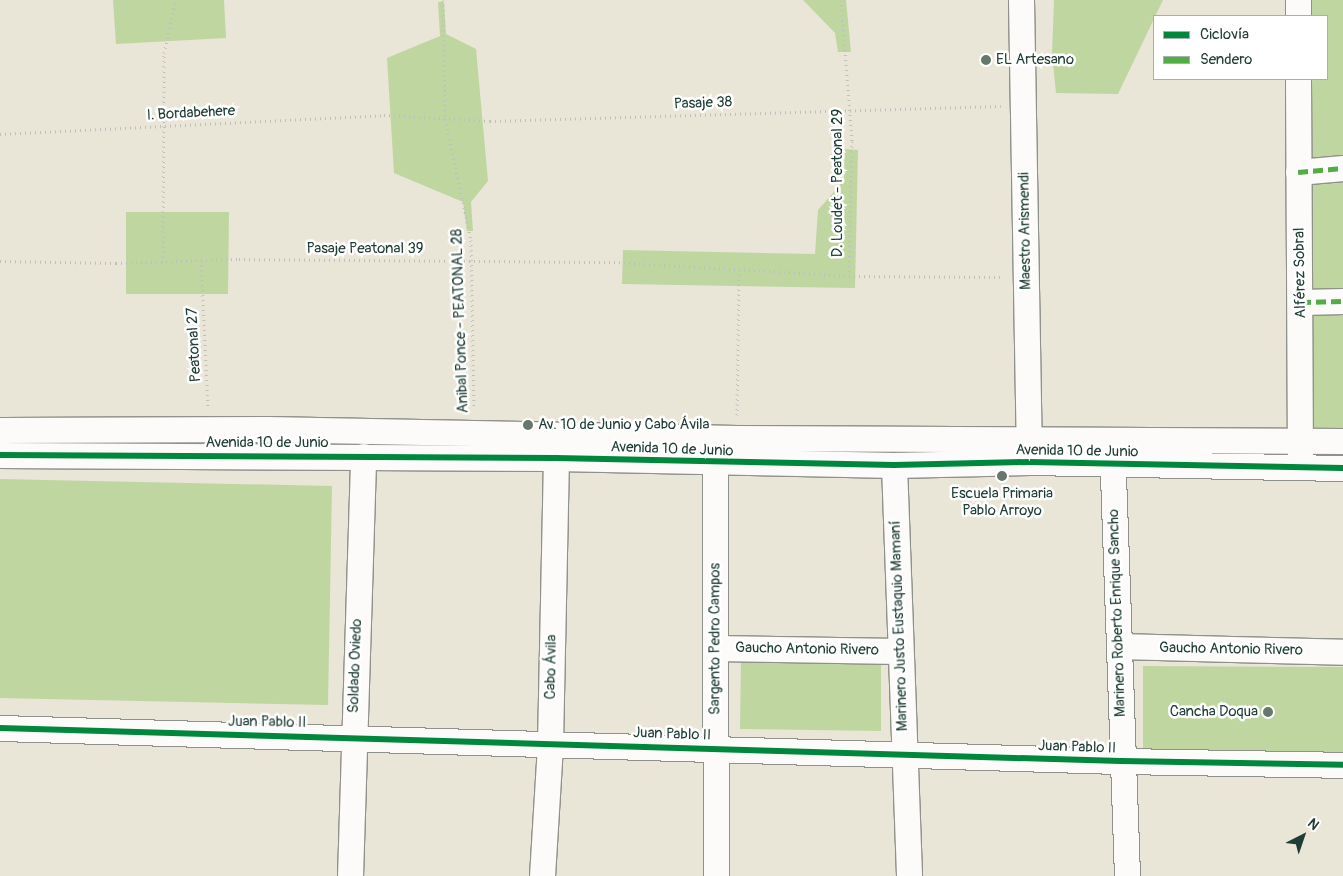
<!DOCTYPE html>
<html>
<head>
<meta charset="utf-8">
<style>
	body { margin:0 }
	#map { position:relative; width:1343px; height:876px; overflow:hidden; background:#e9e5d7; font-family:Pangolin,sans-serif }
	div>[style] { position:absolute }
	.green>* { inset:0; background:#c0d6a1 }
	.path>* { height:3px; margin-top:-1.5px; transform-origin:0; background:repeating-linear-gradient(90deg,#bdc0bc 0 1px,transparent 0 5px) }
	.roads { filter:drop-shadow(1px 0 #8f928a) drop-shadow(-1px 0 #8f928a) drop-shadow(0 1px #8f928a) drop-shadow(0 -1px #8f928a) }
	.minor>* { height:25px; margin:-12.5px; padding:0 12.5px; transform-origin:12.5px; border-radius:12.5px; background:#fcfbf9 }
	.quiet>* { height:5px; margin-top:-2.5px; transform-origin:0; background:repeating-linear-gradient(90deg,#52ad45 0 10px,transparent 0 15px) }
	.cycleway>* { height:6px; margin:-3px; padding:0 3px; transform-origin:3px; border-radius:3px; background:#00873e }
	.dots>* { width:14px; height:14px; translate:-50% -50%; box-sizing:border-box; border:2px solid #fff; border-radius:50% }
	span { translate:-50% -50%; white-space:nowrap; text-align:center; line-height:1.15; -webkit-text-stroke:5px #fff; paint-order:stroke }
	.poi-label { font-size:15px; color:#1f3d34 }
	.left { translate:0 -50%; text-align:left }
	.right { translate:-100% -50%; text-align:right }
	.street-label { font-size:15px; color:#1f3d34 }
	.legend { position:absolute; left:1153px; top:15px; width:175px; height:65px; box-sizing:border-box; background:#fff; border:1px solid #a5b1ae; margin:0; padding:6px 9px; list-style:none; font-size:15px; color:#1f3d34 }
	.legend li { display:flex; align-items:center; gap:10px; height:25px }
	.legend b { width:25px; border:1px solid #a5b1ae }
	.north { position:absolute; left:1278px; top:811px; width:50px; height:50px; -webkit-text-stroke:4px #fff; paint-order:stroke; rotate:41deg; font-size:14px; font-weight:700; line-height:20px; text-align:center; color:#1f3d34 }
	.north::after { content:''; display:block; margin:auto; width:18px; height:22px; background:#1f3d34; clip-path:polygon(50% 0,100% 100%,50% 72%,0 100%) }
</style>
</head>
<body>
<div id="map">
	<div class="green">
		<div style="clip-path:polygon(113px 0,224px 0,226px 38px,116px 44px)"></div>
		<div style="clip-path:polygon(803px 0,846px 0,851px 52px,838px 52px,835px 33px)"></div>
		<div style="clip-path:polygon(1054px 0,1163px 0,1118px 94px,1056px 93px,1052px 54px)"></div>
		<div style="clip-path:polygon(1306px 0,1343px 0,1343px 162px,1306px 165px,1306px 79px,1327px 79px,1327px 16px,1306px 16px)"></div>
		<div style="clip-path:polygon(438px 2px,444px 2px,446px 34px,476px 49px,488px 181px,471px 202px,473px 231px,467px 231px,463px 202px,394px 173px,387px 58px,440px 36px)"></div>
		<div style="clip-path:polygon(845px 149px,858px 150px,855px 288px,622px 284px,623px 250px,815px 254px,818px 210px,844px 180px)"></div>
		<div style="clip-path:polygon(1343px 175px,1343px 294px,1310px 294px,1310px 179px)"></div>
		<div style="clip-path:polygon(126px 212px,229px 212px,228px 294px,126px 294px)"></div>
		<div style="clip-path:polygon(1311px 308px,1343px 309px,1343px 432px,1310px 431px)"></div>
		<div style="clip-path:polygon(0 479px,332px 486px,328px 705px,0 698px)"></div>
		<div style="clip-path:polygon(741px 661px,881px 664px,881px 731px,740px 729px)"></div>
		<div style="clip-path:polygon(1143px 666px,1343px 667px,1343px 754px,1143px 753px)"></div>
	</div>
	<div class="path">
		<div style="left:443px;top:0;width:119px;rotate:89deg"></div>
		<div style="left:445px;top:119px;width:124px;rotate:77.9deg"></div>
		<div style="left:471px;top:240px;width:169px;rotate:89deg"></div>
		<div style="left:841px;top:0;width:141px;rotate:85.5deg"></div>
		<div style="left:852px;top:141px;width:135px;rotate:91.3deg"></div>
		<div style="left:0;top:134px;width:384px;rotate:-2.8deg"></div>
		<div style="left:384px;top:115px;width:106px;rotate:3.2deg"></div>
		<div style="left:490px;top:121px;width:511px;rotate:-1.68deg"></div>
		<div style="left:201px;top:260px;width:146px;rotate:87.3deg"></div>
		<div style="left:0;top:261px;width:116px;rotate:1deg"></div>
		<div style="left:116px;top:263px;width:123px;rotate:-1.9deg"></div>
		<div style="left:239px;top:259px;width:375px;rotate:0.5deg"></div>
		<div style="left:614px;top:262px;width:235px;rotate:3.4deg"></div>
		<div style="left:849px;top:276px;width:155px;rotate:0.4deg"></div>
		<div style="left:163px;top:262px;width:209px;rotate:-89.7deg"></div>
		<div style="left:164px;top:53px;width:54px;rotate:-77.2deg"></div>
		<div style="left:737px;top:415px;width:145px;rotate:-89.2deg"></div>
	</div>
	<div class="roads">
		<div class="minor">
			<div style="left:1021px;top:0;width:454px;rotate:89deg"></div>
			<div style="left:1298px;top:0;width:16px;rotate:90deg"></div>
			<div style="left:1298px;top:79px;width:377px;rotate:89.7deg"></div>
			<div style="left:1298px;top:172px;width:45px;rotate:-5.1deg"></div>
			<div style="left:1301px;top:302px;width:42px;rotate:-1.4deg"></div>
			<div style="left:0;top:430px;width:267px;rotate:-0.2deg"></div>
			<div style="left:267px;top:429px;width:470px;rotate:1.1deg"></div>
			<div style="left:737px;top:438px;width:606px;rotate:0.28deg"></div>
			<div style="left:1112px;top:446px;width:430px;rotate:88deg"></div>
			<div style="left:0;top:455px;width:556px;rotate:0.31deg"></div>
			<div style="left:556px;top:458px;width:338px;rotate:1.2deg"></div>
			<div style="left:894px;top:465px;width:135px;rotate:-1.3deg"></div>
			<div style="left:1029px;top:462px;width:314px;rotate:1.1deg"></div>
			<div style="left:715px;top:463px;width:413px;rotate:89.9deg"></div>
			<div style="left:894px;top:465px;width:411px;rotate:87.9deg"></div>
			<div style="left:1119px;top:646px;width:224px;rotate:1.5deg"></div>
			<div style="left:715px;top:648px;width:184px;rotate:0.9deg"></div>
			<div style="left:0;top:728px;width:1121px;rotate:1.69deg"></div>
			<div style="left:1121px;top:761px;width:222px;rotate:1deg"></div>
			<div style="left:350px;top:876px;width:420px;rotate:-88.2deg"></div>
			<div style="left:542px;top:876px;width:132px;rotate:-86.5deg"></div>
			<div style="left:550px;top:744px;width:286px;rotate:-88.8deg"></div>
		</div>
	</div>
	<div class="quiet">
		<div style="left:1298px;top:172px;width:45px;rotate:-5.1deg"></div>
		<div style="left:1301px;top:302px;width:42px;rotate:-1.4deg"></div>
	</div>
	<div class="cycleway">
		<div style="left:0;top:455px;width:556px;rotate:0.31deg"></div>
		<div style="left:556px;top:458px;width:338px;rotate:1.2deg"></div>
		<div style="left:894px;top:465px;width:135px;rotate:-1.3deg"></div>
		<div style="left:1029px;top:462px;width:314px;rotate:1.1deg"></div>
		<div style="left:0;top:728px;width:1121px;rotate:1.69deg"></div>
		<div style="left:1121px;top:761px;width:222px;rotate:1deg"></div>
	</div>
	<div class="dots">
		<div style="left:986px;top:60px;background:#66786d"></div>
		<div style="left:528px;top:425px;background:#66786d"></div>
		<div style="left:1002px;top:476px;background:#66786d"></div>
		<div style="left:1268px;top:712px;background:#66786d"></div>
	</div>
	<div class="poi-label">
		<span class="left" style="left:996px;top:60px">EL Artesano</span>
		<span class="left" style="left:538px;top:425px">Av. 10 de Junio y Cabo Ávila</span>
		<span style="left:1002px;top:502px">Escuela Primaria<br>Pablo Arroyo</span>
		<span class="right" style="left:1258px;top:712px">Cancha Doqua</span>
	</div>
	<div class="street-label">
		<span style="left:703px;top:103px;rotate:-2deg">Pasaje 38</span>
		<span style="left:191px;top:113px;rotate:-3deg">I. Bordabehere</span>
		<span style="left:838px;top:183px;rotate:-90deg">D. Loudet - Peatonal 29</span>
		<span style="left:1025px;top:231px;rotate:-91deg">Maestro Arismendi</span>
		<span style="left:365px;top:249px">Pasaje Peatonal 39</span>
		<span style="left:1300px;top:273px;rotate:-91deg">Alférez Sobral</span>
		<span style="left:460px;top:321px;rotate:-92deg">Anibal Ponce - PEATONAL 28</span>
		<span style="left:194px;top:345px;rotate:-93deg">Peatonal 27</span>
		<span style="left:267px;top:443px">Avenida 10 de Junio</span>
		<span style="left:672px;top:449px;rotate:2deg">Avenida 10 de Junio</span>
		<span style="left:1077px;top:451px;rotate:1deg">Avenida 10 de Junio</span>
		<span style="left:1117px;top:613px;rotate:-92deg">Marinero Roberto Enrique Sancho</span>
		<span style="left:899px;top:626px;rotate:-92deg">Marinero Justo Eustaquio Mamaní</span>
		<span style="left:715px;top:639px;rotate:-90deg">Sargento Pedro Campos</span>
		<span style="left:807px;top:649px;rotate:1deg">Gaucho Antonio Rivero</span>
		<span style="left:1231px;top:649px;rotate:1deg">Gaucho Antonio Rivero</span>
		<span style="left:355px;top:666px;rotate:-88deg">Soldado Oviedo</span>
		<span style="left:551px;top:667px;rotate:-89deg">Cabo Ávila</span>
		<span style="left:267px;top:722px;rotate:1deg">Juan Pablo II</span>
		<span style="left:672px;top:734px;rotate:2deg">Juan Pablo II</span>
		<span style="left:1077px;top:747px;rotate:2deg">Juan Pablo II</span>
	</div>
	<ul class="legend">
	<li><b style="height:6px;background:#00873e"></b>Ciclovía</li>
	<li><b style="height:6px;background:#52ad45"></b>Sendero</li>
	</ul>
	<div class="north">N</div>
</div>
</body>
</html>
